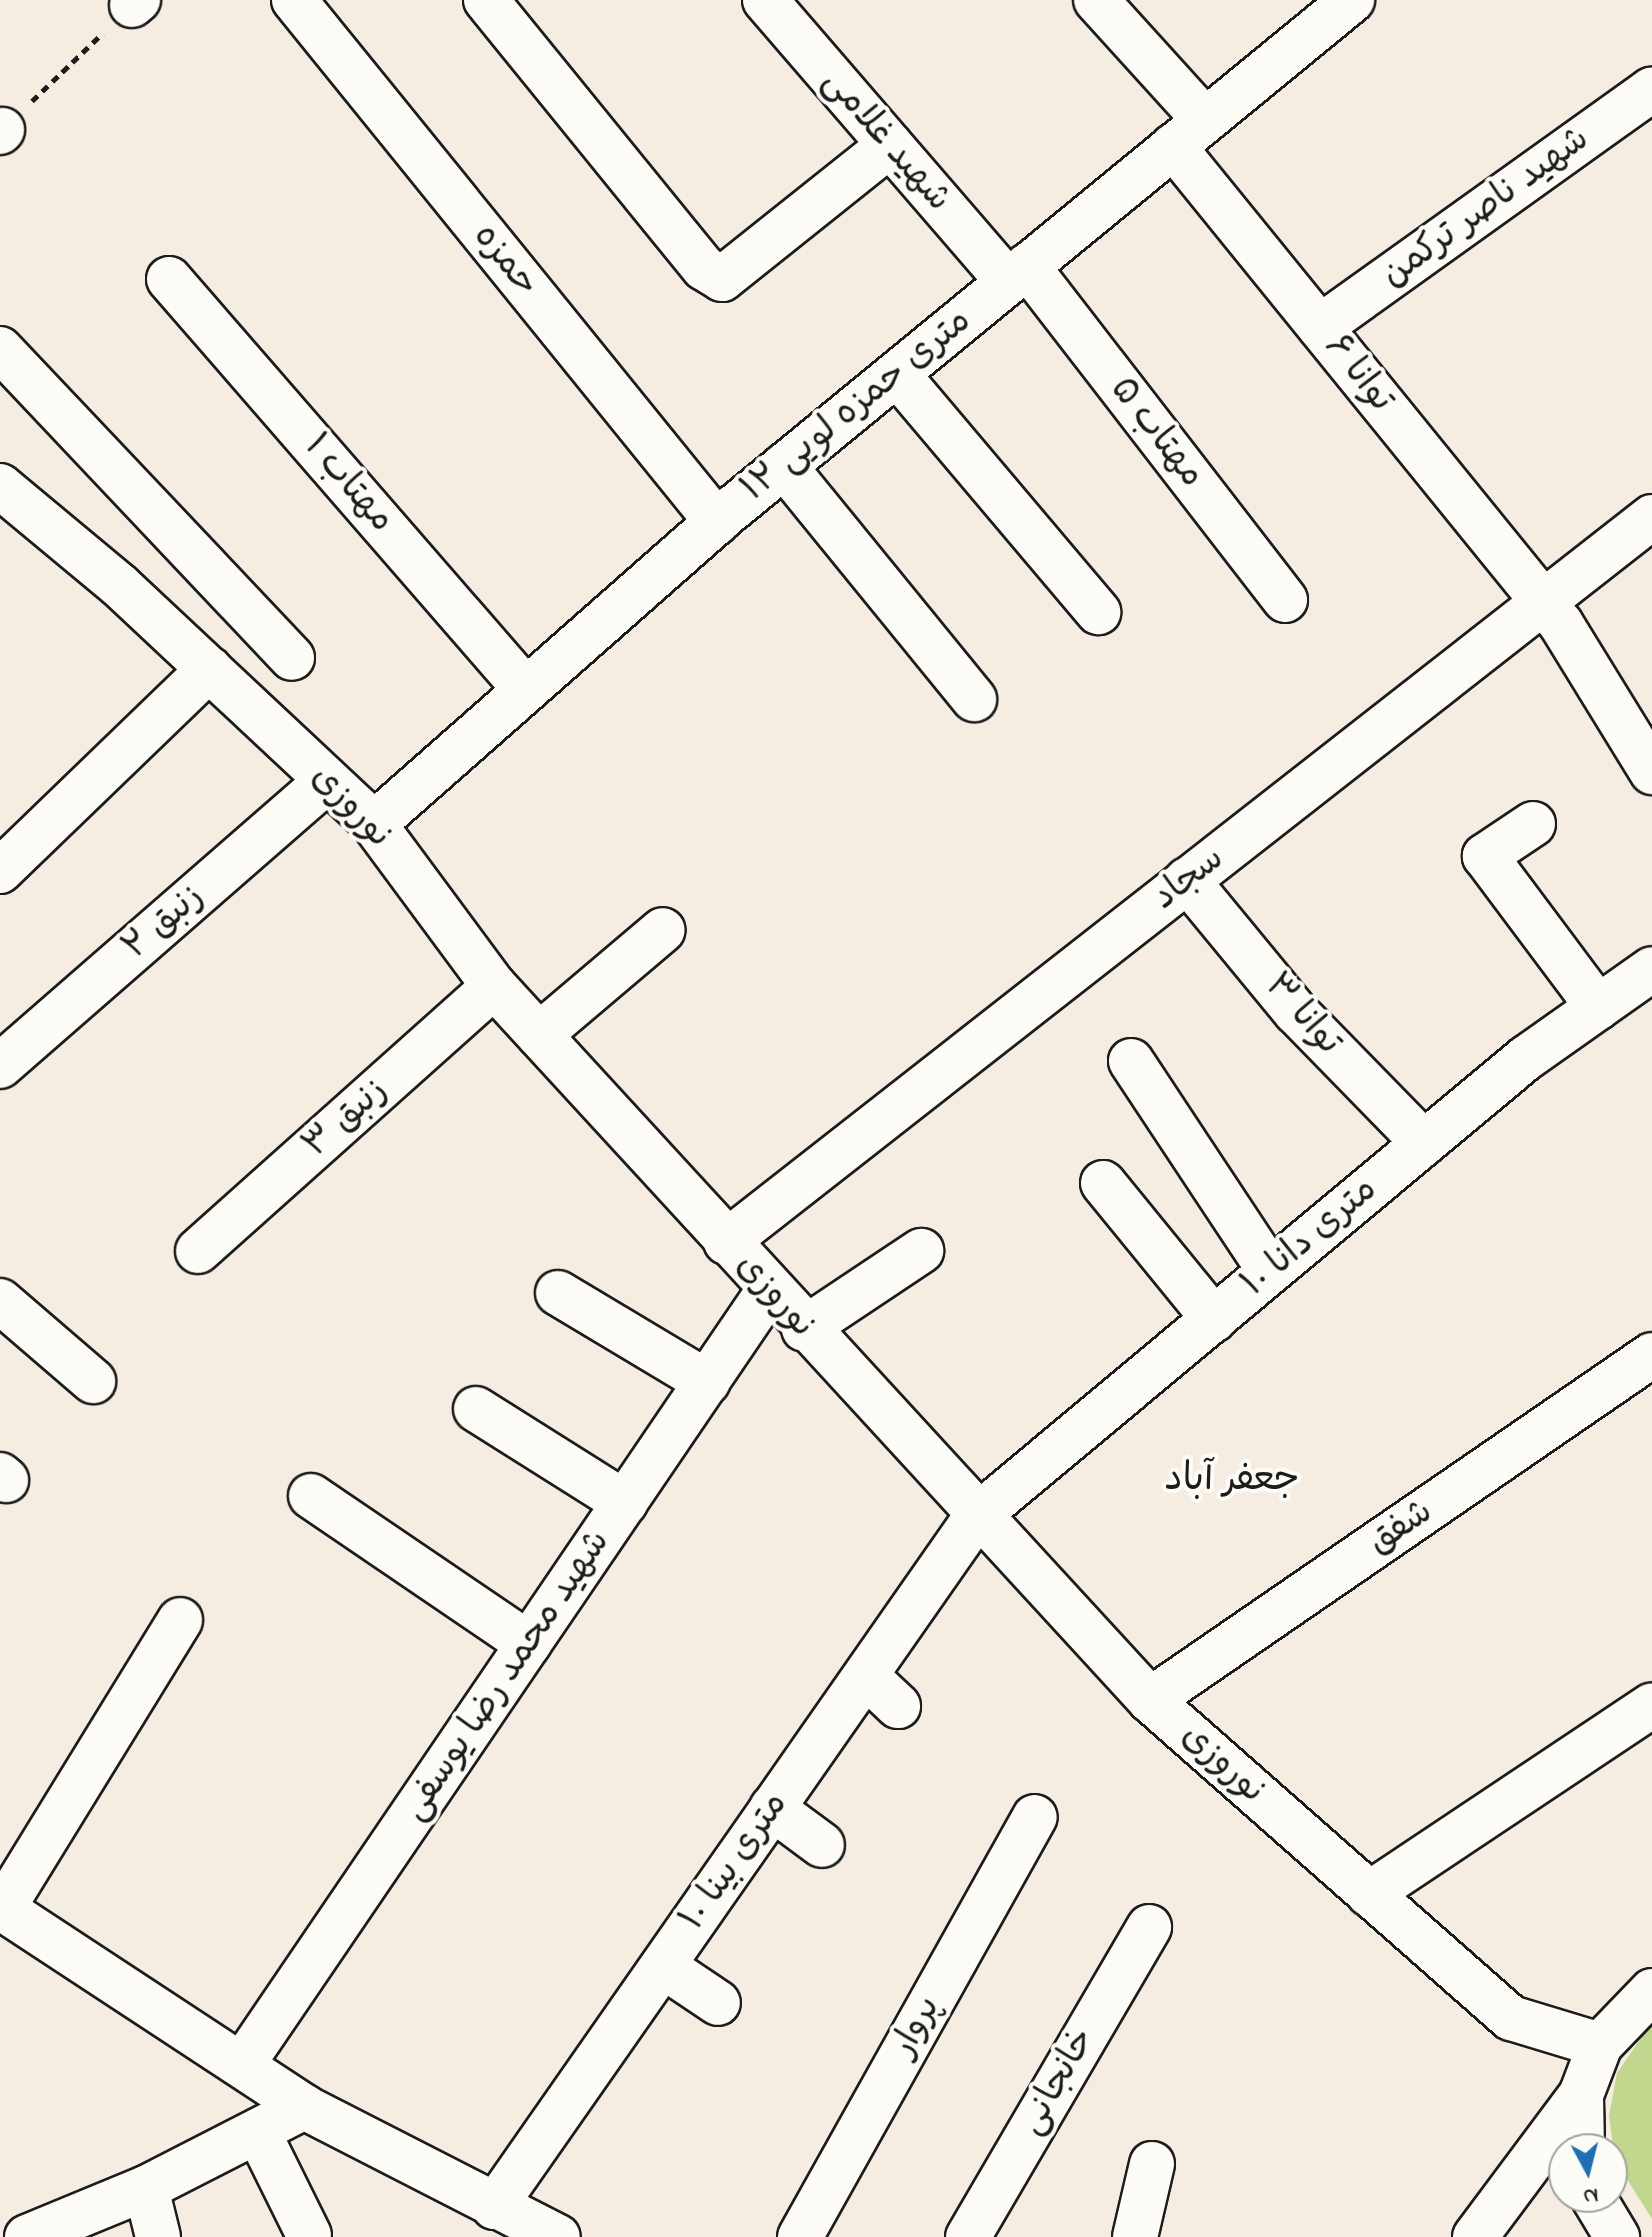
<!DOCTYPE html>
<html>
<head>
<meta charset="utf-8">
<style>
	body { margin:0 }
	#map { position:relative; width:1652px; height:2237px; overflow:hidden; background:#f6ede2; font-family:"Indie Flower","Playpen Sans Arabic",sans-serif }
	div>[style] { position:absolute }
	.green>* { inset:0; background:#c0d78d }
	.path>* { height:5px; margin-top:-2.5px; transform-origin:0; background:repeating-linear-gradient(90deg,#1c1c1c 0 8px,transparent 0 14px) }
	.roads { filter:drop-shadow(2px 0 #1c1c1c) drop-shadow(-2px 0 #1c1c1c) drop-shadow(0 2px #1c1c1c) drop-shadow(0 -2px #1c1c1c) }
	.minor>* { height:44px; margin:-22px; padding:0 22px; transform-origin:22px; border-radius:22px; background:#fdfcf7 }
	span { translate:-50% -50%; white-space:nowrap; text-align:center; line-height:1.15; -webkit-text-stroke:8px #fdfcf7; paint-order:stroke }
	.street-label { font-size:36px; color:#1c1c1c }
	.neighbourhood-label { font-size:38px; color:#1c1c1c }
	.north { position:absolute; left:1548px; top:2133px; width:80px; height:80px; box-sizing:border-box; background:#fdfcf7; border:2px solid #a3a29f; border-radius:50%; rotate:173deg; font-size:22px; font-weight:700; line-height:32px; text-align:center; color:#1c1c1c }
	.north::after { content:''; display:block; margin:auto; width:28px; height:36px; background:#1f6fb2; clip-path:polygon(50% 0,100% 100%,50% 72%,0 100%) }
</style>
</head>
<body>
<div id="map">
	<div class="green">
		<div style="clip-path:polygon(1652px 2022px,1652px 2219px,1615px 2160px,1609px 2116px,1617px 2073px)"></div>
	</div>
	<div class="path">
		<div style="left:32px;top:101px;width:98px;rotate:-43.8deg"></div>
	</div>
	<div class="roads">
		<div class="minor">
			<div style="left:294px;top:0;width:672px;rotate:50.98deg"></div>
			<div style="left:486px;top:0;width:345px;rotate:50.9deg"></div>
			<div style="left:704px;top:268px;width:21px;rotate:31deg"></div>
			<div style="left:722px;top:279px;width:215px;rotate:-38.6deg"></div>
			<div style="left:765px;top:0;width:372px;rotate:49.2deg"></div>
			<div style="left:1096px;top:0;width:162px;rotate:47.8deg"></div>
			<div style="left:132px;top:5px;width:8px;rotate:-40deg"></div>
			<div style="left:0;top:132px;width:3px;rotate:-45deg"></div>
			<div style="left:1173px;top:146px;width:616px;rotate:50.93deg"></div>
			<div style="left:1561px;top:624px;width:174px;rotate:58.4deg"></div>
			<div style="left:1027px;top:266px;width:422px;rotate:52.3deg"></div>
			<div style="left:169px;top:279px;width:544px;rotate:49.02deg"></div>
			<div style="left:1320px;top:327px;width:408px;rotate:-35.6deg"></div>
			<div style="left:0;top:349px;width:425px;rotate:46.6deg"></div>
			<div style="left:897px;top:374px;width:312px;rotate:49.8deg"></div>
			<div style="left:784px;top:466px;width:301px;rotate:50.8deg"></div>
			<div style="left:0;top:486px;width:155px;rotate:39.8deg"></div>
			<div style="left:119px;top:585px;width:349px;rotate:43.1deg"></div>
			<div style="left:374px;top:824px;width:202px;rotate:53.5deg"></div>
			<div style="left:494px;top:986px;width:970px;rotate:47.42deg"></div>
			<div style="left:1150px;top:1700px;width:481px;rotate:41.4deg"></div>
			<div style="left:1511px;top:2018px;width:93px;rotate:16.9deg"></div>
			<div style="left:374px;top:824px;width:478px;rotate:-41.4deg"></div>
			<div style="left:733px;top:508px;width:801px;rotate:-39.37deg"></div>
			<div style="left:1533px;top:824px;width:58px;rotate:146.3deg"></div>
			<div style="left:1485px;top:856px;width:189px;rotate:53.2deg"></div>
			<div style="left:0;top:871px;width:291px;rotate:-44deg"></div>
			<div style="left:1187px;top:880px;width:171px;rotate:50.5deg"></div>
			<div style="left:1296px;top:1012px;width:183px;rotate:45.7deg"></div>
			<div style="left:539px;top:1035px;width:162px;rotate:-40.3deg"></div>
			<div style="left:1131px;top:1061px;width:252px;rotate:56.5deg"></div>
			<div style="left:0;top:1066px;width:434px;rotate:-41.1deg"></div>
			<div style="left:1103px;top:1183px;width:176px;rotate:50.8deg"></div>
			<div style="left:726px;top:1242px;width:1176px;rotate:-38.06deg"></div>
			<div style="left:198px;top:1251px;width:397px;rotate:-41.8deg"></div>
			<div style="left:558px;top:1293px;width:174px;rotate:30.9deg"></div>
			<div style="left:0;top:1301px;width:123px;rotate:40.7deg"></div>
			<div style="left:804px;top:1329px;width:141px;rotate:-33.7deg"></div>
			<div style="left:476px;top:1409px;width:176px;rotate:32.2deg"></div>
			<div style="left:0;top:1475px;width:8px;rotate:40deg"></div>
			<div style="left:311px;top:1496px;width:263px;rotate:34.2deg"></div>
			<div style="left:866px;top:1676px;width:44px;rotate:43.2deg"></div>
			<div style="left:1150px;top:1700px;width:609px;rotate:-34.5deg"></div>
			<div style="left:772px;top:1808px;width:62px;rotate:36.5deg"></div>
			<div style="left:1369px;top:1894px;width:340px;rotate:-33.7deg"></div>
			<div style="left:0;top:1907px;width:364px;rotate:33.3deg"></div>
			<div style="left:304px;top:2107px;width:285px;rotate:27.1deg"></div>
			<div style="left:3px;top:1908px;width:338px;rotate:-58.4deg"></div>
			<div style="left:663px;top:1966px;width:66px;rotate:33.9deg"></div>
			<div style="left:244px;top:2062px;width:934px;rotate:-55.78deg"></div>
			<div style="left:258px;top:2132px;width:115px;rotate:63.7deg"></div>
			<div style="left:1582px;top:2149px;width:54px;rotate:-91.1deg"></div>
			<div style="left:1581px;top:2095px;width:53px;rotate:-69.2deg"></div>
			<div style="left:1600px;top:2045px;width:75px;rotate:-46.1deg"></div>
			<div style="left:146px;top:2188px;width:50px;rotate:76.2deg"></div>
			<div style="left:1593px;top:2197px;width:47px;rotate:59deg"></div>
			<div style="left:494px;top:2207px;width:842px;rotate:-55.06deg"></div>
			<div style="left:976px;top:1517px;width:716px;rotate:-39.85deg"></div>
			<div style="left:1526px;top:1058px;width:154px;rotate:-35.2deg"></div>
			<div style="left:27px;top:2237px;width:129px;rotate:-22.4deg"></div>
			<div style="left:146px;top:2188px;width:178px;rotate:-27.1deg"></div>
			<div style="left:800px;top:2237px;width:481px;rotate:-60.8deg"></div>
			<div style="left:968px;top:2237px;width:359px;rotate:-59.7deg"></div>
			<div style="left:1135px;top:2237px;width:75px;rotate:-76.9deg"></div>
			<div style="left:1475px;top:2237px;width:177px;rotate:-53.3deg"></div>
		</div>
	</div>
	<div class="street-label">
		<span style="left:886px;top:141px;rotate:49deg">شهید غلامی</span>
		<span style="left:1486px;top:208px;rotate:-36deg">شهید ناصر ترکمن</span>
		<span style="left:505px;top:261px;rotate:51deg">حمزه</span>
		<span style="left:1358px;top:374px;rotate:51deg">توانا ۶</span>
		<span style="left:857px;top:406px;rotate:-39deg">۱۲ متری حمزه لویی</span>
		<span style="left:1156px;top:433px;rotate:52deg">مهتاب ۵</span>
		<span style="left:348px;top:484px;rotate:49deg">مهتاب ۱</span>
		<span style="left:351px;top:808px;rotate:46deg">نوروزی</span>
		<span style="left:1189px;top:879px;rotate:-38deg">سجاد</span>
		<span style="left:164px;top:923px;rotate:-41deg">زنبق ۲</span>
		<span style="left:1302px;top:1015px;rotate:48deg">توانا ۳</span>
		<span style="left:346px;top:1119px;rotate:-42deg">زنبق ۳</span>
		<span style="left:1310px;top:1238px;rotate:-40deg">۱۰ متری دانا</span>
		<span style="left:775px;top:1297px;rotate:48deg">نوروزی</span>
		<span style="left:1401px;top:1528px;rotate:-34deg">شفق</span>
		<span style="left:507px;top:1676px;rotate:-56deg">شهید محمد رضا یوسفی</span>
		<span style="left:1223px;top:1765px;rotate:42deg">نوروزی</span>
		<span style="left:735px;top:1862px;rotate:-55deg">۱۰ متری بینا</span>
		<span style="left:917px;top:2027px;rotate:-61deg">پروار</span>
		<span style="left:1058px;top:2082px;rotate:-60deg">خانجانی</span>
	</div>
	<div class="neighbourhood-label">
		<span style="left:1232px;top:1481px">جعفر آباد</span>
	</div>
	<div class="north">N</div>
</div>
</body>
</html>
